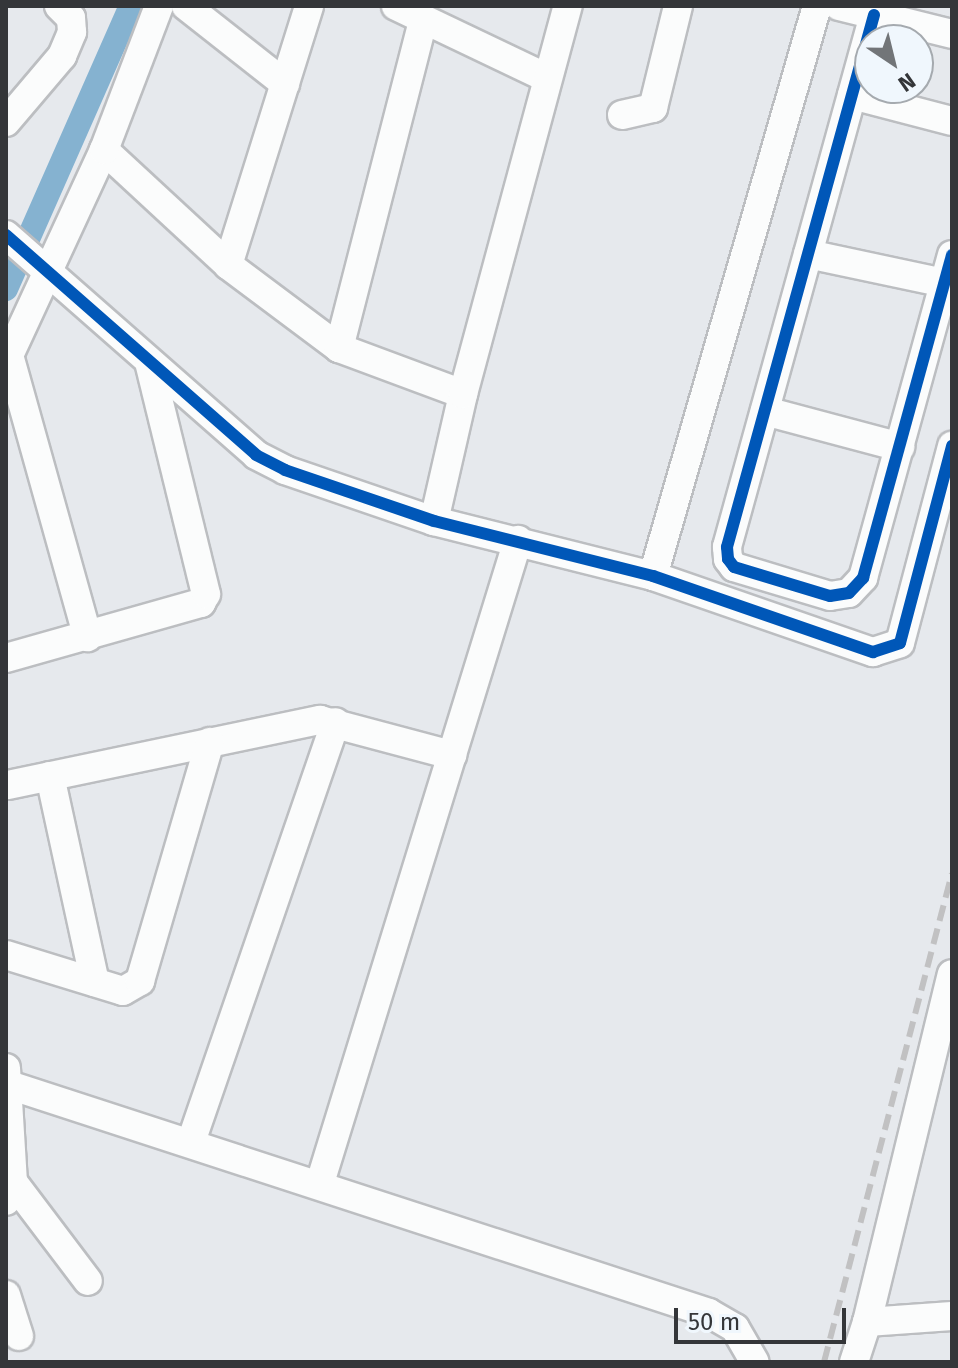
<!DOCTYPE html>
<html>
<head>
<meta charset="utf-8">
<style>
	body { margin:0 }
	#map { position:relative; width:958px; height:1368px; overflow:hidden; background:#e6e9ed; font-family:"Fira Sans",sans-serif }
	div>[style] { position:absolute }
	.canal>* { height:24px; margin:-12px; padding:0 12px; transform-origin:12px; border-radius:12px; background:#85b2d0 }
	.roads { filter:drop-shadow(2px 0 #bcbec1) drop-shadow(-2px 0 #bcbec1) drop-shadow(0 2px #bcbec1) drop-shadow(0 -2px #bcbec1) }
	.minor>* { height:28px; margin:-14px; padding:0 14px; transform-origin:14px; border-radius:14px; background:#fbfcfc }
	.rail>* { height:6px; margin-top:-3px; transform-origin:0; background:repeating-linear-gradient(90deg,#c1c1c2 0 16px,transparent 0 24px) }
	.cycleway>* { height:12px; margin:-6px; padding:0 6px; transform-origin:6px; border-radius:6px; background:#0057b8 }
	span { translate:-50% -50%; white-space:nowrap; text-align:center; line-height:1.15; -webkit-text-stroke:7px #f0f7fd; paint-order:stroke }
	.frame { position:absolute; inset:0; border:8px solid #343639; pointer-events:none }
	.north { position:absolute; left:854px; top:24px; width:80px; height:80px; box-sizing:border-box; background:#f0f7fd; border:2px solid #a5aaaf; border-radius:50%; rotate:145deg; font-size:22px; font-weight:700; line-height:32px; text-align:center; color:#343639 }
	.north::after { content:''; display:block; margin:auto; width:28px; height:36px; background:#727578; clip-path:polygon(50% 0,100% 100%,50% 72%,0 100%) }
	.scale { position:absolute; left:674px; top:1308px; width:172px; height:36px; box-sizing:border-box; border:4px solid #343639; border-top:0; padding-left:10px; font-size:24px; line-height:28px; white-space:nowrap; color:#343639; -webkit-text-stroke:6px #f0f7fd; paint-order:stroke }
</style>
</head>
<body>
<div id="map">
	<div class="canal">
		<div style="left:6px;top:289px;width:309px;rotate:-66.2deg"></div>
	</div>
	<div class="roads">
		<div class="minor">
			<div style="left:186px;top:6px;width:126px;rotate:38.2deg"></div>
			<div style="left:396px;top:6px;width:167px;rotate:25.5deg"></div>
			<div style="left:839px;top:6px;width:116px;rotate:13.9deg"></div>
			<div style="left:874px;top:15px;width:552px;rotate:105.45deg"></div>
			<div style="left:727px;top:547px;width:12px;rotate:85deg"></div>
			<div style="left:728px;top:559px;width:10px;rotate:53deg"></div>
			<div style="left:734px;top:567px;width:100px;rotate:16.8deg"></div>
			<div style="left:830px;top:596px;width:19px;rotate:-9deg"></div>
			<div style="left:849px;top:593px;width:21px;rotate:-47deg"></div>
			<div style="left:863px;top:578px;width:335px;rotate:-74.6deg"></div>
			<div style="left:852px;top:95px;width:103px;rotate:14.6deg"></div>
			<div style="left:622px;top:115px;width:32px;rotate:-13deg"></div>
			<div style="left:653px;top:108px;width:105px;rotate:-76.2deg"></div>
			<div style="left:6px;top:122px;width:87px;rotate:-49.7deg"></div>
			<div style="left:62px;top:56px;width:26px;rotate:-67deg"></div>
			<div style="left:72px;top:32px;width:14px;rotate:-94deg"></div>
			<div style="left:71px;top:18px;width:17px;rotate:-135deg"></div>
			<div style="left:104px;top:150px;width:169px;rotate:42.8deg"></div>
			<div style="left:228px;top:265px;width:139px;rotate:36.8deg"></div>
			<div style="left:339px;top:348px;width:132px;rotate:20.4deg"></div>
			<div style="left:6px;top:235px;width:333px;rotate:41.3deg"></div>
			<div style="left:256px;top:455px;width:33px;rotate:27deg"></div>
			<div style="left:285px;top:470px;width:157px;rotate:18.9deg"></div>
			<div style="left:434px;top:521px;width:226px;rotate:14.1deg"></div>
			<div style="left:653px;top:576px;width:233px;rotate:19.1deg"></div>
			<div style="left:873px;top:652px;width:28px;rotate:-18deg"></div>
			<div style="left:900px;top:643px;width:204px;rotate:-75.2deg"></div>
			<div style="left:808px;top:254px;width:139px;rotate:12deg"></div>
			<div style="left:228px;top:265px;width:271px;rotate:-72.6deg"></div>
			<div style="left:339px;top:348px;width:338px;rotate:-75.6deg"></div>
			<div style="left:9px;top:355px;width:293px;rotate:74.4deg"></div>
			<div style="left:6px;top:362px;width:234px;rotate:-65.2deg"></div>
			<div style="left:104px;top:150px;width:154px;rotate:-69.1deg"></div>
			<div style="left:765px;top:411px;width:140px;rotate:14.9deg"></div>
			<div style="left:434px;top:521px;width:130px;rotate:-77.1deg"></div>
			<div style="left:463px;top:394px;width:402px;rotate:-74.9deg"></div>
			<div style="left:653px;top:576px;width:593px;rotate:-73.95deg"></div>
			<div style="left:6px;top:658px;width:203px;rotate:-15.8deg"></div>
			<div style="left:201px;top:603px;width:10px;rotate:-61deg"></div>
			<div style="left:206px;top:594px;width:235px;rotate:-103.8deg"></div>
			<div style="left:50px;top:776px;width:211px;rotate:77.7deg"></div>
			<div style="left:8px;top:785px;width:319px;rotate:-11.8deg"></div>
			<div style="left:320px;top:720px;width:137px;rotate:14.9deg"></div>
			<div style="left:6px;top:955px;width:122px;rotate:17.1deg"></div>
			<div style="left:123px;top:991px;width:20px;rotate:-30deg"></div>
			<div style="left:140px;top:981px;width:249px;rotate:-73.7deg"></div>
			<div style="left:6px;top:1068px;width:114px;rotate:86.5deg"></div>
			<div style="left:13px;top:1182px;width:20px;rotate:110deg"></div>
			<div style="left:6px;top:1084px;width:739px;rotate:18.04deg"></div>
			<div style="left:709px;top:1313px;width:30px;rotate:30deg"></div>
			<div style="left:735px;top:1328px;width:39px;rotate:60deg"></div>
			<div style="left:191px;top:1142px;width:444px;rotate:-71deg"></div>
			<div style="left:13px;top:1182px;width:124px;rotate:52.9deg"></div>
			<div style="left:320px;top:1183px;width:673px;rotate:-72.88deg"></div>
			<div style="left:6px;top:1295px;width:43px;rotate:72.4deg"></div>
			<div style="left:867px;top:1322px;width:85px;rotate:-4deg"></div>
			<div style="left:854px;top:1362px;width:42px;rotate:-72deg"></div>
			<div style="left:867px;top:1322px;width:358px;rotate:-76.3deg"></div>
		</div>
	</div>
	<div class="rail">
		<div style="left:824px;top:1362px;width:505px;rotate:-75.33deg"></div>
	</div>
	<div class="cycleway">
		<div style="left:874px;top:15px;width:552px;rotate:105.45deg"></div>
		<div style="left:727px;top:547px;width:12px;rotate:85deg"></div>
		<div style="left:728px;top:559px;width:10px;rotate:53deg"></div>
		<div style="left:734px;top:567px;width:100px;rotate:16.8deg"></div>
		<div style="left:830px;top:596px;width:19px;rotate:-9deg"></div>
		<div style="left:849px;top:593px;width:21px;rotate:-47deg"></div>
		<div style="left:863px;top:578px;width:335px;rotate:-74.6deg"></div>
		<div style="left:6px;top:235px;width:333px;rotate:41.3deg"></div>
		<div style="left:256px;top:455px;width:33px;rotate:27deg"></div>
		<div style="left:285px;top:470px;width:157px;rotate:18.9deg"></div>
		<div style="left:434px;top:521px;width:226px;rotate:14.1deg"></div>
		<div style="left:653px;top:576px;width:233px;rotate:19.1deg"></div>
		<div style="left:873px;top:652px;width:28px;rotate:-18deg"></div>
		<div style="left:900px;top:643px;width:204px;rotate:-75.2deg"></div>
	</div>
	<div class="frame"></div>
	<div class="north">N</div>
	<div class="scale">50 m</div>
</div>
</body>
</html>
